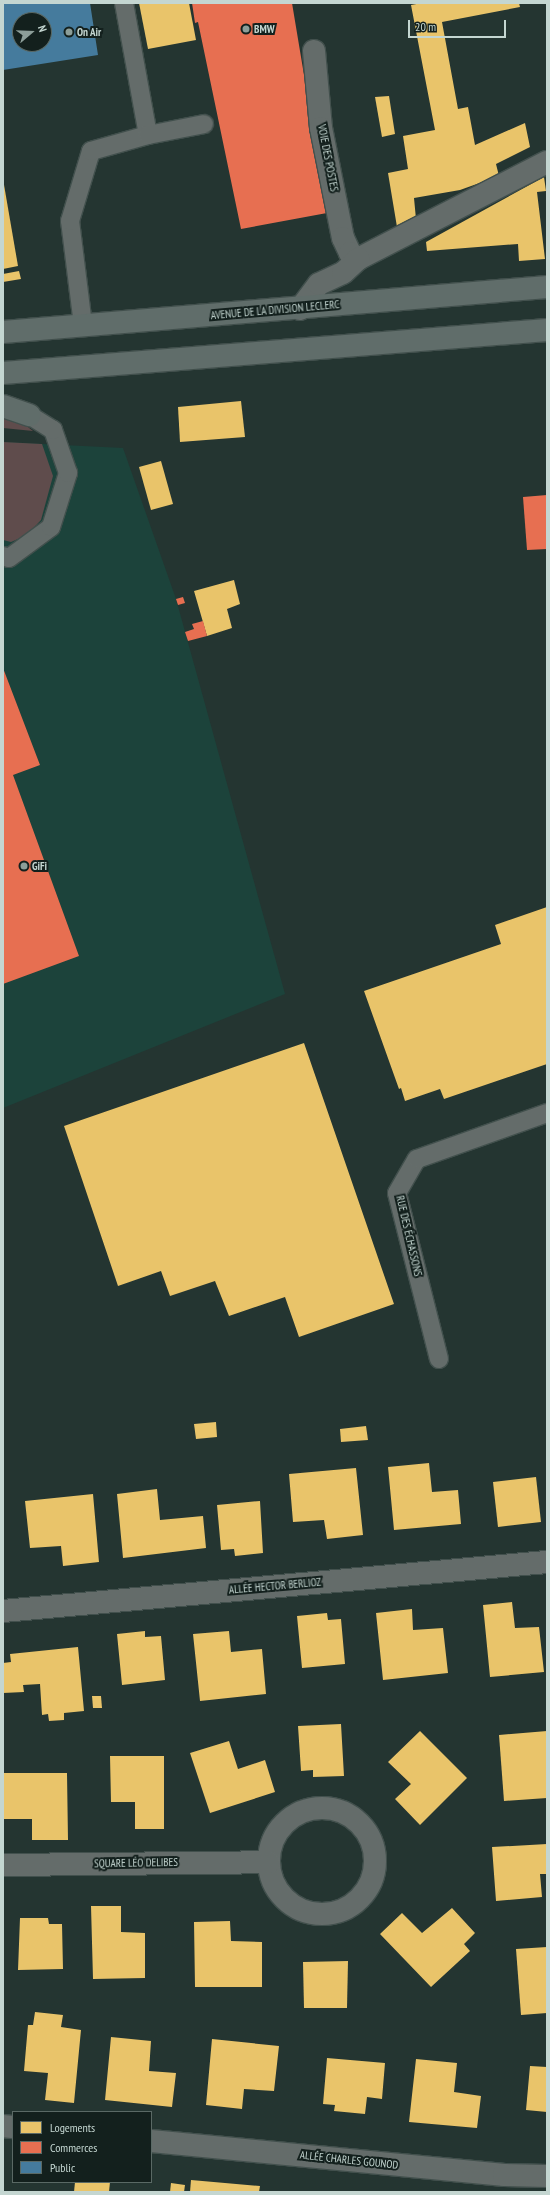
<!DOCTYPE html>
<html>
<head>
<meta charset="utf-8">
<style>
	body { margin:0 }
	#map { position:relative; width:550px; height:2195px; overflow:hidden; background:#243531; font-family:"PT Sans Narrow",sans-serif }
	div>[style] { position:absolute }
	.built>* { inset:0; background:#1c433b }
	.green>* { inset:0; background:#5f4c4c }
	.homes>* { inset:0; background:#e9c46a }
	.shops>* { inset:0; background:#e76f51 }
	.public>* { inset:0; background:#457b9d }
	.roads { filter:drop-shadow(1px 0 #42504d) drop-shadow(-1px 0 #42504d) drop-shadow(0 1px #42504d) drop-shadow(0 -1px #42504d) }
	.service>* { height:18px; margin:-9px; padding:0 9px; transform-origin:9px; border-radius:9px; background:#646c6a }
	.minor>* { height:22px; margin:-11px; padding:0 11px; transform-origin:11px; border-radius:11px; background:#646c6a }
	.minor>.ring { margin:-11px; padding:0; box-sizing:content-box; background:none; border:22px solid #646c6a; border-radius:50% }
	.primary>* { height:22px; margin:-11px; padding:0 11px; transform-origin:11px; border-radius:11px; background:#606d6a }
	.dots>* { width:11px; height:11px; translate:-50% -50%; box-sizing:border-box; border:2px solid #13201d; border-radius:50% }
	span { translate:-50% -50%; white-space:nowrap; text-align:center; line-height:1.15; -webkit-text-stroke:4px #13201d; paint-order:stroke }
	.poi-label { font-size:11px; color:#c4d6d1; font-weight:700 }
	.left { translate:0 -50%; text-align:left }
	.street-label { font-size:11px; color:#c4d6d1 }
	.frame { position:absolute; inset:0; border:4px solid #c4d6d1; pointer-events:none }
	.legend { position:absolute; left:12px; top:2111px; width:140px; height:72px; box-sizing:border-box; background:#13201d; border:1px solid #5a6965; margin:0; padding:5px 7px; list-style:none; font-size:12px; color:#c4d6d1 }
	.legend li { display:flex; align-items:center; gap:8px; height:20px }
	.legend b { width:20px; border:1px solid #5a6965 }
	.north { position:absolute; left:12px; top:12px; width:40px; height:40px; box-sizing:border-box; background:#13201d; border:1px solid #5a6965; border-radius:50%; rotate:71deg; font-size:11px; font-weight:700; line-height:16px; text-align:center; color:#c4d6d1 }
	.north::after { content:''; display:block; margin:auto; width:14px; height:18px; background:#8c9e99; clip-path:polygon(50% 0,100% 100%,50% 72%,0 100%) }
	.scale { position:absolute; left:408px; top:20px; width:98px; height:18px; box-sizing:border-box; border:2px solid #c4d6d1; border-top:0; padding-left:5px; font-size:12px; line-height:14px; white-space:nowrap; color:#c4d6d1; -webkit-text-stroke:3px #13201d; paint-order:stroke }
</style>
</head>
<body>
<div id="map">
	<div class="built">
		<div style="clip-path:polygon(3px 442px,123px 448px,176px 599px,285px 994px,3px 1108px)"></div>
	</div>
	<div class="green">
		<div style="clip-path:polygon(3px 414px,19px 420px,33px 431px,3px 428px)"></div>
		<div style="clip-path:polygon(3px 442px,42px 444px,53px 476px,41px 520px,27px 535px,11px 542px,3px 540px)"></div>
	</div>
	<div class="homes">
		<div style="clip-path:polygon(139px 3px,189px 3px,196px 40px,148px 49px)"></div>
		<div style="clip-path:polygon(422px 3px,519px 3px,520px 7px,442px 22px,458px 109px,468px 107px,475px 145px,525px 123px,530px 147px,496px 164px,499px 176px,460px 190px,414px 198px,416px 219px,397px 227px,388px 173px,408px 169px,403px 136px,435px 130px,411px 5px)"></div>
		<div style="clip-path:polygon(389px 96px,395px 134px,382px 137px,375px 97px)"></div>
		<div style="clip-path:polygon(544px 177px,546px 191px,537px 192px,545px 259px,519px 261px,518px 244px,427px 251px,426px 242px)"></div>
		<div style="clip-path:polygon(3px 179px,18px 266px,3px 269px)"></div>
		<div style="clip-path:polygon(19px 271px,21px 279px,3px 282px,3px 274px)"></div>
		<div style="clip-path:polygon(241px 401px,245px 437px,180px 442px,178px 407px)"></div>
		<div style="clip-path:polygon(161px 461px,173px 504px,151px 510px,139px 467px)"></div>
		<div style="clip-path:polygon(234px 580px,240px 604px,227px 609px,232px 628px,207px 636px,194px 591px)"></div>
		<div style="clip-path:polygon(547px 907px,547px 1064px,444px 1099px,440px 1089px,405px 1101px,401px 1088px,399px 1089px,364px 991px,501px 944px,495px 925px)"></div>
		<div style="clip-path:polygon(304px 1043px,394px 1304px,299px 1337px,285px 1297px,229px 1316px,215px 1281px,170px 1296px,161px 1271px,118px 1286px,64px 1126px)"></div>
		<div style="clip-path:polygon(216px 1422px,217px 1437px,196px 1439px,194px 1424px)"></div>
		<div style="clip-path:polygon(366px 1426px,368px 1440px,341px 1442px,340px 1429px)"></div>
		<div style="clip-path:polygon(429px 1463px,432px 1492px,458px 1490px,461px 1524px,394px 1530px,388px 1467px)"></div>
		<div style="clip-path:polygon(356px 1468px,363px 1535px,327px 1539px,324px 1520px,293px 1522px,289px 1474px)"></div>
		<div style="clip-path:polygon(536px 1477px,541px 1522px,498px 1527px,493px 1482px)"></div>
		<div style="clip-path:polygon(157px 1489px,160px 1520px,203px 1516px,206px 1548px,123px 1558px,117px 1494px)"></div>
		<div style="clip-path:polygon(93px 1494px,99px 1562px,63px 1566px,61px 1546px,30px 1548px,25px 1501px)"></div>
		<div style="clip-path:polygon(260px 1501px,263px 1553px,235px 1556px,234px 1549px,221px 1550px,217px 1505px)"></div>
		<div style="clip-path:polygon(512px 1602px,515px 1628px,539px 1627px,544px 1672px,490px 1677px,483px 1605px)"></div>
		<div style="clip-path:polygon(412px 1609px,413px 1630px,443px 1628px,448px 1673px,383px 1680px,376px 1613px)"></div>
		<div style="clip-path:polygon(327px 1613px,328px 1620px,341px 1619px,345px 1664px,302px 1668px,297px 1616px)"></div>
		<div style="clip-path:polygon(145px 1631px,145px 1637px,161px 1636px,165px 1680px,122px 1685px,117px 1634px)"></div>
		<div style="clip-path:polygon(229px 1631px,231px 1652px,262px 1649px,266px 1694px,200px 1701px,193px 1634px)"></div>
		<div style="clip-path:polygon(78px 1647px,84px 1711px,64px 1713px,64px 1720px,49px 1721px,48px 1714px,42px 1715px,40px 1684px,23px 1685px,24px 1692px,3px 1693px,3px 1663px,11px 1662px,10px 1654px)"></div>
		<div style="clip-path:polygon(92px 1696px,101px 1696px,102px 1708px,93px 1708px)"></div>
		<div style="clip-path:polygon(341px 1724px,344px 1776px,313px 1777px,313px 1770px,301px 1771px,298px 1726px)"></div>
		<div style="clip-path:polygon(420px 1731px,467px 1778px,420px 1825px,395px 1799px,411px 1784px,388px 1762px)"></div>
		<div style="clip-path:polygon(547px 1731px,547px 1798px,504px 1801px,499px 1735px)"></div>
		<div style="clip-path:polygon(229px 1741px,238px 1769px,265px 1760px,275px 1792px,210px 1813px,190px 1753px)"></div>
		<div style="clip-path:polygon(110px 1756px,164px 1756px,164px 1829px,135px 1829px,135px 1802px,111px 1802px)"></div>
		<div style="clip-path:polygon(3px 1773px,67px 1773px,68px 1840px,32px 1840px,32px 1819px,3px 1819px)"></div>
		<div style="clip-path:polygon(547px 1844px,547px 1874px,540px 1874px,542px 1897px,496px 1901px,492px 1847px)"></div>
		<div style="clip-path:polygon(91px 1906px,121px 1906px,121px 1932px,145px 1933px,145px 1978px,93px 1979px)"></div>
		<div style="clip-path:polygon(452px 1908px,475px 1933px,464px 1944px,470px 1951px,431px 1987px,380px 1934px,402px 1913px,422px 1933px)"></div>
		<div style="clip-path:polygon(20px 1918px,48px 1918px,49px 1924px,62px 1924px,63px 1969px,18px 1970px)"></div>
		<div style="clip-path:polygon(230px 1921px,231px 1941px,262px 1942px,262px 1987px,195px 1987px,194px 1922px)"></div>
		<div style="clip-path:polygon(547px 1947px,547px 2013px,521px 2015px,516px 1949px)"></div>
		<div style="clip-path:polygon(348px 1961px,347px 2008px,304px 2008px,303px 1962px)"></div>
		<div style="clip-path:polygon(35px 2012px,63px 2015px,61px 2027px,81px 2030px,74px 2103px,45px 2100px,48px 2073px,24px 2071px,28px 2025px,33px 2025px)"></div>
		<div style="clip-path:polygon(111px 2037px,151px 2041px,149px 2071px,176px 2073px,172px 2107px,105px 2100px)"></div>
		<div style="clip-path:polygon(212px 2039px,279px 2046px,274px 2091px,244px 2089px,242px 2109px,206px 2105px)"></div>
		<div style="clip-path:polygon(327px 2058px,385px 2063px,382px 2099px,367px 2097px,365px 2114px,334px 2111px,335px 2105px,323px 2104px)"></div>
		<div style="clip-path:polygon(416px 2059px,457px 2063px,454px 2092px,481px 2096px,477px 2128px,409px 2122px)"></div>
		<div style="clip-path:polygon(530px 2066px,547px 2067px,547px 2112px,526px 2110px)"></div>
		<div style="clip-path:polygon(191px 2180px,260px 2186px,259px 2192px,190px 2192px)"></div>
		<div style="clip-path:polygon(75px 2182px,110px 2182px,109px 2192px,74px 2192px)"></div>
		<div style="clip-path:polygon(171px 2183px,185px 2185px,184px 2192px,170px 2192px)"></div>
	</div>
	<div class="shops">
		<div style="clip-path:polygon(192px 3px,292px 3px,327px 213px,241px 229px,198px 22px,195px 23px)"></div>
		<div style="clip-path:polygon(547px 495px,547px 549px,527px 550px,523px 497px)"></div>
		<div style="clip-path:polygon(183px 597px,185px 603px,178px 605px,176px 599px)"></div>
		<div style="clip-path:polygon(203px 621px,207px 636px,188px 641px,185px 632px,194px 629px,192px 624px)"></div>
		<div style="clip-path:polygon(3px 668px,40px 765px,13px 775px,79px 956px,3px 984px)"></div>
	</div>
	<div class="public">
		<div style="clip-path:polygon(evenodd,3px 3px,90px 3px,98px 55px,3px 70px,3px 3px,20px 20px,44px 20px,44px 44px,20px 44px,20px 20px)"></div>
	</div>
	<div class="roads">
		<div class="service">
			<div style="left:124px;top:3px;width:134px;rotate:79.7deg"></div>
			<div style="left:83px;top:325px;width:105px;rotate:-97.1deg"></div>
			<div style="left:70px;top:221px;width:73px;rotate:-73.3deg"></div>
			<div style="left:91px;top:151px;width:59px;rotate:-15.7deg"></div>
			<div style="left:148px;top:135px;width:57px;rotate:-11.1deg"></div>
			<div style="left:3px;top:556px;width:6px;rotate:18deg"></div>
			<div style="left:9px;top:558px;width:52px;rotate:-36.4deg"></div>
			<div style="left:51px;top:527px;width:57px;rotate:-72.5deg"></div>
			<div style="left:68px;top:473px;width:46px;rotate:-109.2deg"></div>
			<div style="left:53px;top:430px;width:28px;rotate:-148deg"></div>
			<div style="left:439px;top:1359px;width:171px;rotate:-104.2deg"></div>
			<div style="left:397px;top:1193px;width:39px;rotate:-60deg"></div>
			<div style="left:417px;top:1159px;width:138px;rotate:-19.5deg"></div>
		</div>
		<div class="minor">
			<div style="left:314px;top:51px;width:77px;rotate:84.8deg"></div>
			<div style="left:321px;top:128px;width:112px;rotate:78.7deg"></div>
			<div style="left:343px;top:238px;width:17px;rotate:65deg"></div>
			<div style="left:350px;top:253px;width:10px;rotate:37deg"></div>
			<div style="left:358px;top:259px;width:212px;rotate:-27.2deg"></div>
			<div style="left:300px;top:309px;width:31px;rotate:-53deg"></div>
			<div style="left:319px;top:284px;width:26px;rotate:-25deg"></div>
			<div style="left:343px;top:273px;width:21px;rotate:-43deg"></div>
			<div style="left:3px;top:1611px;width:546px;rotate:-5.15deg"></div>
			<div class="ring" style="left:269px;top:1808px;width:84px;height:84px"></div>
			<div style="left:3px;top:1865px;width:266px;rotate:-0.6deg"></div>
			<div style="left:3px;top:2126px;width:10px;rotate:6deg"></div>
			<div style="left:151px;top:2141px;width:355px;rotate:5.5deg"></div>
			<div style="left:504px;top:2175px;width:43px;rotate:1.3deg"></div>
		</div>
		<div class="primary">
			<div style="left:3px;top:332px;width:546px;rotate:-4.73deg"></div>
			<div style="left:3px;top:373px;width:546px;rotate:-4.52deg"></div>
			<div style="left:3px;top:406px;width:28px;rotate:19deg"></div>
		</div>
	</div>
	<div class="dots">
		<div style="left:246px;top:29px;background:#8c9e99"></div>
		<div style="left:69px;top:32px;background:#8c9e99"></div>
		<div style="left:24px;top:866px;background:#8c9e99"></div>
	</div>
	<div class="poi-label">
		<span class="left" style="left:254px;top:29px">BMW</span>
		<span class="left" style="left:77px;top:32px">On Air</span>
		<span class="left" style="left:32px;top:866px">GiFi</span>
	</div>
	<div class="street-label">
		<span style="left:328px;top:158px;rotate:79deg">VOIE DES POSTES</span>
		<span style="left:275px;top:310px;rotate:-5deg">AVENUE DE LA DIVISION LECLERC</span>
		<span style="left:409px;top:1236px;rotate:77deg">RUE DES ÉCHASSONS</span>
		<span style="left:275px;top:1586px;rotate:-5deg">ALLÉE HECTOR BERLIOZ</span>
		<span style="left:136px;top:1863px;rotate:-1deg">SQUARE LÉO DELIBES</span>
		<span style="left:349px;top:2160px;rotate:6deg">ALLÉE CHARLES GOUNOD</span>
	</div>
	<div class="frame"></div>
	<ul class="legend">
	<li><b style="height:11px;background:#e9c46a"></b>Logements</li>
	<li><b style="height:11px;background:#e76f51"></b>Commerces</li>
	<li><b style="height:11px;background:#457b9d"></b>Public</li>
	</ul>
	<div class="north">N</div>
	<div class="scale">20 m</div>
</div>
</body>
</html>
